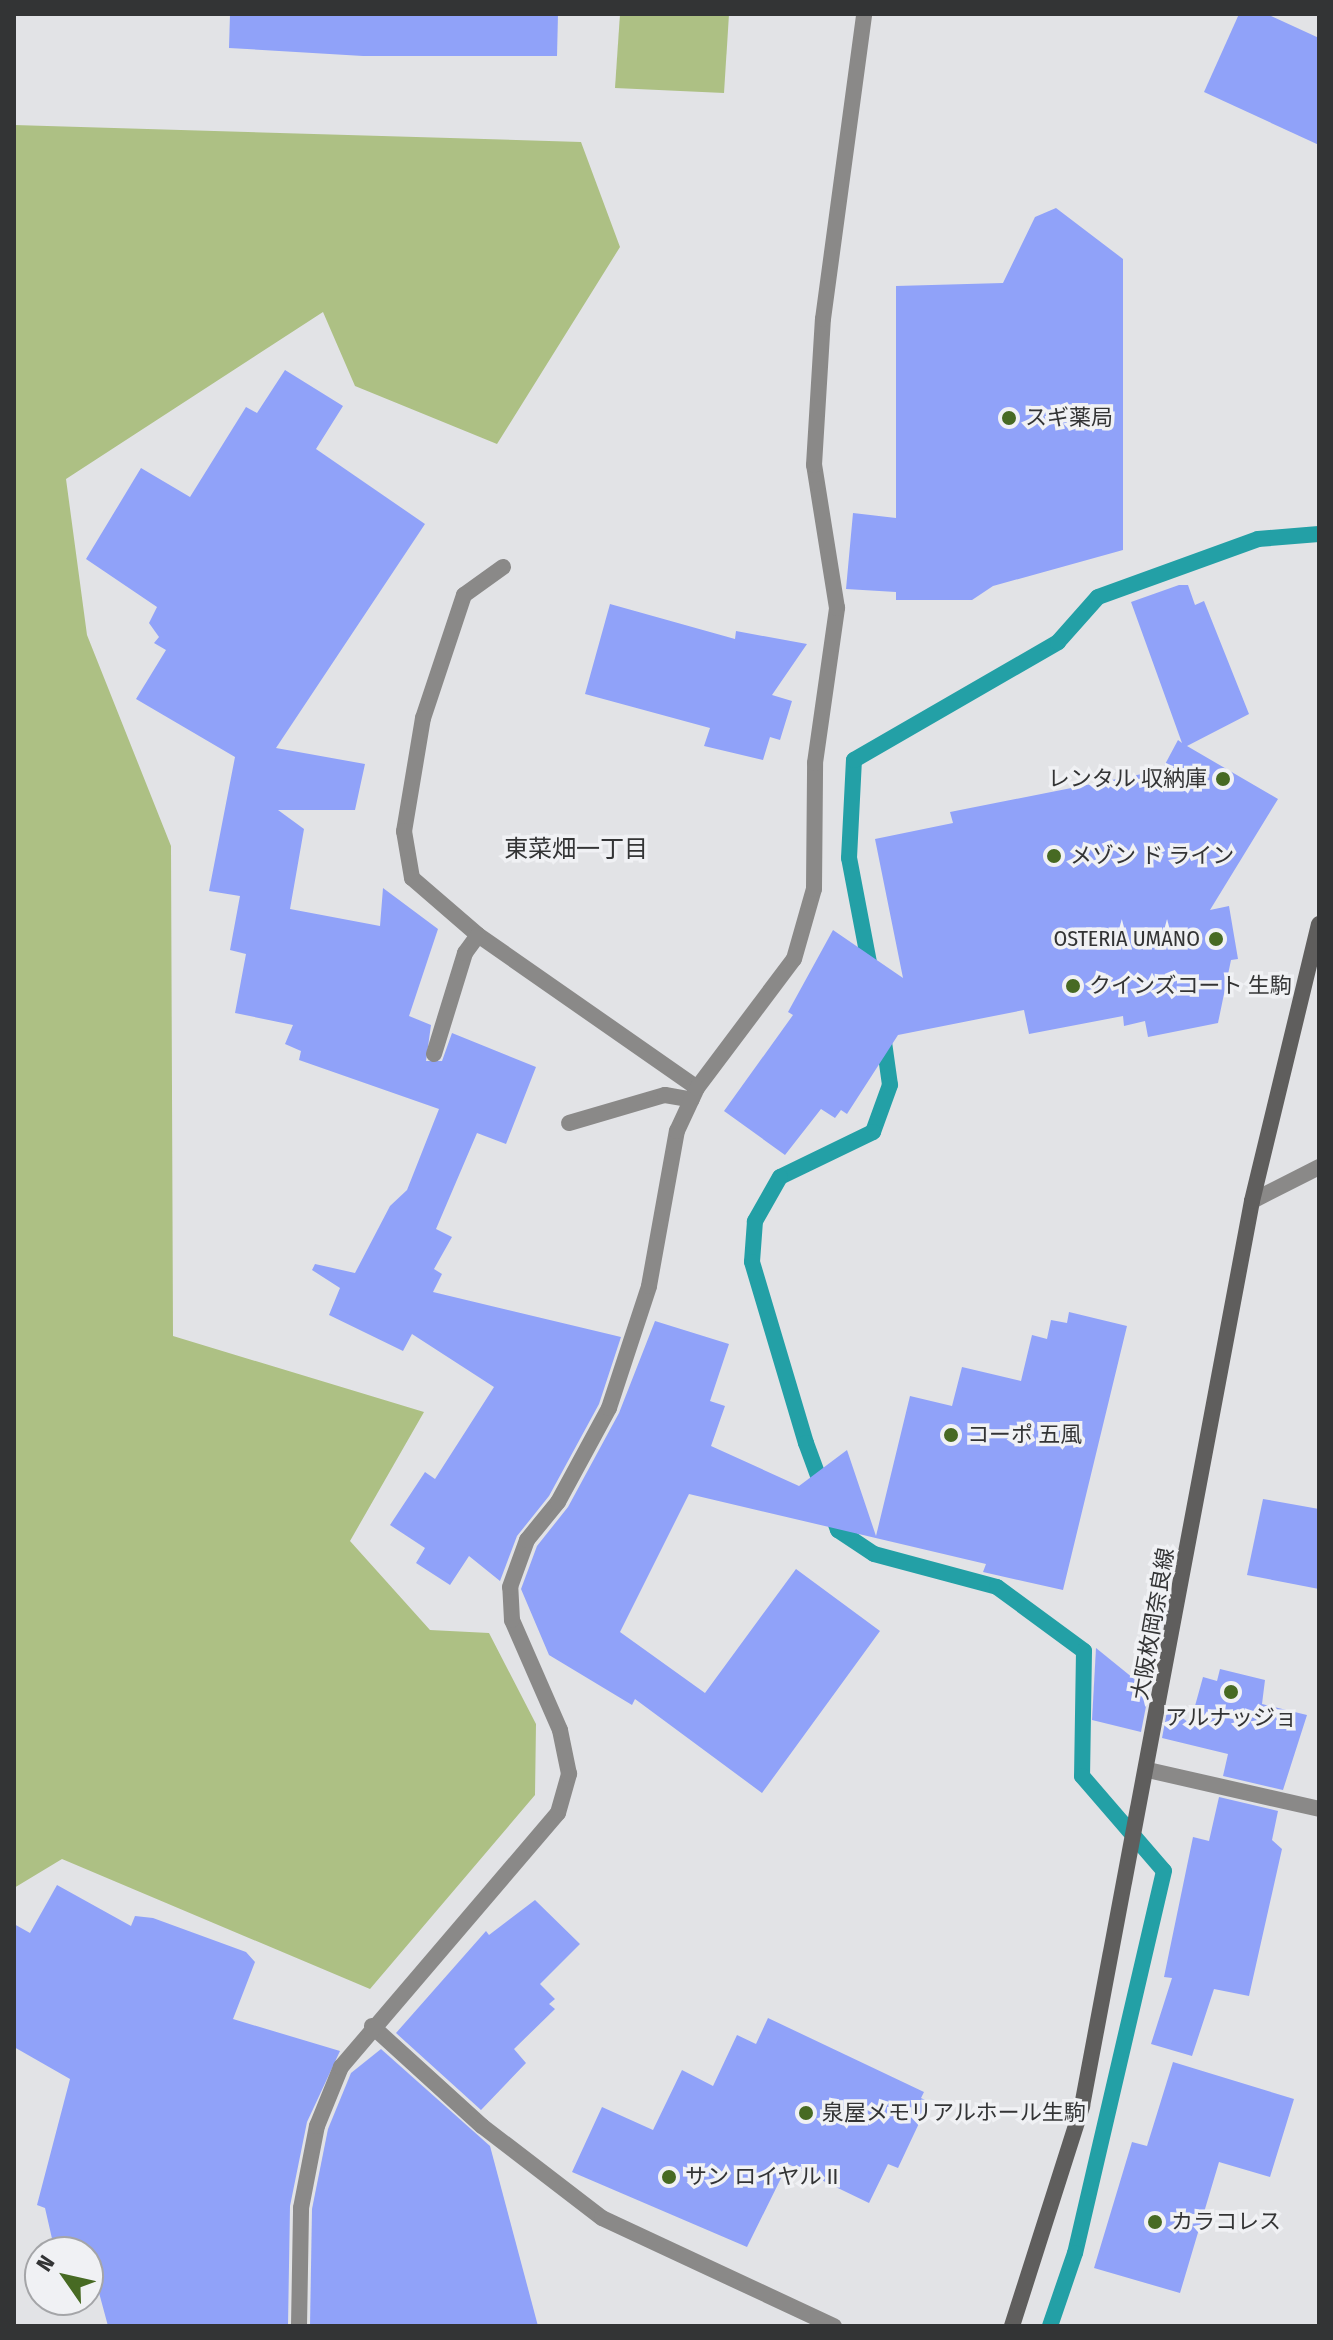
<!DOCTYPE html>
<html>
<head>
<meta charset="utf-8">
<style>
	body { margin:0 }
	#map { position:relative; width:1333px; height:2340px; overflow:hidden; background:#e2e3e6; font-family:"Fira Sans Condensed","Noto Sans JP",sans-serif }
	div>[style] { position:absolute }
	.green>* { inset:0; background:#adc084 }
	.stream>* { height:16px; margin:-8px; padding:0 8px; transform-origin:8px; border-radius:8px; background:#23a0a6 }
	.building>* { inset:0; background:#90a2f9 }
	.lane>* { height:16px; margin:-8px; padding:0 8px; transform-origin:8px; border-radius:8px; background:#8a8988 }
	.street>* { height:16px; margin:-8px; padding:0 8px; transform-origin:8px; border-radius:8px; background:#8a8988 }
	.secondary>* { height:16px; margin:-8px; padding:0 8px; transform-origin:8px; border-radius:8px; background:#5f5e5d }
	.dots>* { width:22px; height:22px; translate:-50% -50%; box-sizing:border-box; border:4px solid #f0f1f4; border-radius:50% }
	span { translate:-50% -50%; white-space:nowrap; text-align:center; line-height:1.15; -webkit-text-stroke:7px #f0f1f4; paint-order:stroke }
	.poi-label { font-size:22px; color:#333435 }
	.left { translate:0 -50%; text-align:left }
	.right { translate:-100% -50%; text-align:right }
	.street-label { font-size:22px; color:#333435 }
	.neighbourhood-label { font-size:24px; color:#333435 }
	.frame { position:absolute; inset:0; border:16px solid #333435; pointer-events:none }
	.north { position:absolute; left:24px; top:2236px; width:80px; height:80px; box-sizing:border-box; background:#f0f1f4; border:2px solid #a4a5a8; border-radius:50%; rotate:304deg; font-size:22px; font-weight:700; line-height:32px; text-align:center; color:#333435 }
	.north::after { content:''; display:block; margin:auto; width:28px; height:36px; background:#476a23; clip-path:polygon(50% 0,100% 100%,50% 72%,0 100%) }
</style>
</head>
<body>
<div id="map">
	<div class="green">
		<div style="clip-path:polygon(620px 14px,729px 14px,724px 93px,615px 88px)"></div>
		<div style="clip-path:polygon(14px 125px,581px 142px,620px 247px,497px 444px,355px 386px,323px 312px,66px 479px,87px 635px,171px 846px,173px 1336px,424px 1412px,350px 1541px,430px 1630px,489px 1633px,536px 1724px,535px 1795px,370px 1989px,62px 1859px,14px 1888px)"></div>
	</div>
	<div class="stream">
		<div style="left:871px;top:973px;width:117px;rotate:-100.8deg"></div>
		<div style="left:849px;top:858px;width:98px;rotate:-87.1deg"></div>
		<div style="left:854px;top:760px;width:236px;rotate:-30deg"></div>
		<div style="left:1058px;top:642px;width:60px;rotate:-48.4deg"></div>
		<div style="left:1098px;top:597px;width:170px;rotate:-19.9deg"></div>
		<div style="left:1258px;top:539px;width:61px;rotate:-4.7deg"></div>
		<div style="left:883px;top:1035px;width:50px;rotate:82deg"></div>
		<div style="left:890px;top:1085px;width:50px;rotate:109.9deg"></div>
		<div style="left:873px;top:1132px;width:103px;rotate:154.2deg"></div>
		<div style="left:780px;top:1177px;width:51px;rotate:119.6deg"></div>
		<div style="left:755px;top:1221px;width:41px;rotate:94.2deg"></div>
		<div style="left:752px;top:1262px;width:189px;rotate:73.4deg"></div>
		<div style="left:806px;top:1443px;width:93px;rotate:69.8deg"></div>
		<div style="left:838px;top:1530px;width:43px;rotate:33.7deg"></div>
		<div style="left:874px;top:1554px;width:127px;rotate:15deg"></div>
		<div style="left:997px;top:1587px;width:108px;rotate:36.3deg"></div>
		<div style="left:1084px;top:1651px;width:125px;rotate:90.9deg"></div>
		<div style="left:1082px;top:1776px;width:125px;rotate:49.2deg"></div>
		<div style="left:1164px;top:1871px;width:392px;rotate:103.1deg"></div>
		<div style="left:1075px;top:2253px;width:77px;rotate:108.9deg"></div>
	</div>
	<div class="building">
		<div style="clip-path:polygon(230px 14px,558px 14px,557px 56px,363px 56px,229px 48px)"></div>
		<div style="clip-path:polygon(1239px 14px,1267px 14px,1319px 38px,1319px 145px,1204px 92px)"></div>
		<div style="clip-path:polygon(1056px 208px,1123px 259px,1123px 550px,993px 586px,972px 600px,896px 600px,896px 592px,846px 589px,853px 513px,896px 518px,896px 286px,1003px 283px,1035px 217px)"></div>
		<div style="clip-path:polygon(285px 370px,343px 406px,316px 449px,425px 524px,276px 748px,365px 764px,355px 810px,278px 810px,304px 829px,290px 909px,380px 926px,383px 888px,438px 929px,409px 1016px,431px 1025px,426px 1061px,442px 1061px,452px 1033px,536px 1067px,506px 1144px,477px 1133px,436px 1229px,452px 1237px,434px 1269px,442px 1274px,433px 1292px,621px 1337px,599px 1404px,549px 1496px,517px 1536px,500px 1581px,469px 1556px,450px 1585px,416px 1563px,425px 1548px,390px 1525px,425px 1472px,435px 1479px,494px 1387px,412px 1334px,403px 1351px,329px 1315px,340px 1288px,312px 1270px,315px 1264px,355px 1273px,390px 1206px,407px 1190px,439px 1109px,299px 1060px,301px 1051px,285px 1044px,293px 1025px,235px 1013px,246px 954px,230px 950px,240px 896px,209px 891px,235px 757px,136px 699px,166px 650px,154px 643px,159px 637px,149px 623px,157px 607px,86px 559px,141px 468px,190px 497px,246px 407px,257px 413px)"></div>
		<div style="clip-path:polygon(1179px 585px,1188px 585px,1195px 605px,1204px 601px,1249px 714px,1187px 746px,1278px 799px,1210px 910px,1229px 906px,1238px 959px,1231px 960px,1218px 1023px,1148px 1037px,1145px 1021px,1124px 1026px,1123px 1016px,1029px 1034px,1024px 1010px,898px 1035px,847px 1114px,841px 1110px,835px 1118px,821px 1109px,785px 1155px,724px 1111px,793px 1015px,788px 1012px,833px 930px,903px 978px,875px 839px,953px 823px,950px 812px,1162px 770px,1178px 740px,1182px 743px,1131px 602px)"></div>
		<div style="clip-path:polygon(610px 604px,735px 639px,736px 631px,807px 644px,772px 695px,792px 701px,780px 740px,770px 737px,763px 760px,704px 746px,710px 728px,585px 694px)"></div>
		<div style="clip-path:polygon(1069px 1312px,1127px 1326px,1063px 1590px,983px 1572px,986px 1564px,689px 1494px,620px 1632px,705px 1693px,796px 1569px,880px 1631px,762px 1793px,635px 1699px,632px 1705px,549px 1655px,521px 1589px,537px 1546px,568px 1507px,619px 1413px,655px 1321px,729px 1344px,710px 1401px,725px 1406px,711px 1446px,799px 1486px,847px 1450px,876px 1536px,910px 1396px,952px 1406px,962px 1367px,1021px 1381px,1032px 1335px,1047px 1339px,1051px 1320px,1067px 1323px)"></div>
		<div style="clip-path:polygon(1263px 1499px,1319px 1509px,1319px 1589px,1247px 1575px)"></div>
		<div style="clip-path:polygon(1096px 1648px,1149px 1691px,1141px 1732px,1092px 1720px)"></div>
		<div style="clip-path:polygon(1220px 1669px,1265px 1680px,1262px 1704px,1307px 1715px,1283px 1790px,1223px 1776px,1228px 1754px,1162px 1738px,1168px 1706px,1190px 1724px,1203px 1677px,1217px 1681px)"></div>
		<div style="clip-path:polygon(1219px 1797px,1278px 1811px,1272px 1840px,1282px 1849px,1249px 1996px,1214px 1989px,1192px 2056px,1151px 2044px,1172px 1978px,1164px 1977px,1193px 1837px,1209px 1841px)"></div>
		<div style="clip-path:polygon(57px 1885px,131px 1926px,135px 1916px,153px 1918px,246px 1952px,255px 1962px,233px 2019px,340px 2051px,307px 2122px,290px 2206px,288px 2326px,108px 2326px,88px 2252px,64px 2252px,61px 2241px,53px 2243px,45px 2208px,37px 2205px,70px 2079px,14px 2047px,14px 1924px,30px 1933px)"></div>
		<div style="clip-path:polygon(535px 1900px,580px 1944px,540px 1984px,555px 1999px,549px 2004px,555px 2009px,514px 2049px,526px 2063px,481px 2110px,396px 2033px,486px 1931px,489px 1935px)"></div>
		<div style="clip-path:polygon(768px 2018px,924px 2092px,921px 2098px,929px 2102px,898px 2168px,888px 2164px,869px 2203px,788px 2164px,747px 2247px,572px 2172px,602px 2107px,653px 2130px,682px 2070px,713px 2086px,737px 2035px,756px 2044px)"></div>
		<div style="clip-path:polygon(381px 2049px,490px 2146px,538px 2326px,310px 2326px,312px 2209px,328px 2129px,351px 2073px)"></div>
		<div style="clip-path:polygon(1173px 2062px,1294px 2099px,1270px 2177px,1219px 2162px,1180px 2293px,1094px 2268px,1132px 2142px,1147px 2146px)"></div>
	</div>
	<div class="lane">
		<div style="left:503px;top:567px;width:48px;rotate:144.3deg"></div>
		<div style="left:464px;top:595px;width:130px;rotate:108.4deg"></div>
		<div style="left:423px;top:718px;width:115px;rotate:99.5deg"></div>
		<div style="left:404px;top:831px;width:48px;rotate:80.3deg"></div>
		<div style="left:412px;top:878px;width:87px;rotate:40.8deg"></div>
		<div style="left:478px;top:935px;width:267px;rotate:34.9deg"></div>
		<div style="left:434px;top:1054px;width:106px;rotate:-72.9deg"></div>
		<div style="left:465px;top:953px;width:22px;rotate:-54deg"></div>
		<div style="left:569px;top:1123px;width:100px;rotate:-16.3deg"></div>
		<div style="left:665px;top:1095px;width:27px;rotate:10deg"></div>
	</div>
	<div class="street">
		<div style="left:1252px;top:1201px;width:75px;rotate:-26.9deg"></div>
		<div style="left:1148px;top:1770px;width:175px;rotate:12.8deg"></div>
		<div style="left:372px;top:2026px;width:149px;rotate:42.3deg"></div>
		<div style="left:482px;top:2126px;width:151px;rotate:37.5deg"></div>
		<div style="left:602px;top:2218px;width:256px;rotate:25deg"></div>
		<div style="left:299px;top:2326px;width:118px;rotate:-89deg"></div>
		<div style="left:301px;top:2208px;width:84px;rotate:-79deg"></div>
		<div style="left:317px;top:2126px;width:64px;rotate:-67.9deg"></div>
		<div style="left:341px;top:2067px;width:334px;rotate:-49.5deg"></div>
		<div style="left:558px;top:1813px;width:41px;rotate:-74.2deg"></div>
		<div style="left:569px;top:1774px;width:45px;rotate:-101.6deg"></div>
		<div style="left:560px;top:1730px;width:120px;rotate:-113.6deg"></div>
		<div style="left:512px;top:1620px;width:33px;rotate:-93deg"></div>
		<div style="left:510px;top:1587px;width:50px;rotate:-70.1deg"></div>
		<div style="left:527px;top:1540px;width:49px;rotate:-50.8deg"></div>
		<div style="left:558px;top:1502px;width:107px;rotate:-61.5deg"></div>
		<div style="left:609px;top:1408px;width:128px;rotate:-71.8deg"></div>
		<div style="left:649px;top:1286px;width:158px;rotate:-79.8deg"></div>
		<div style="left:677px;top:1131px;width:47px;rotate:-65.1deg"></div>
		<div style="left:697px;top:1088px;width:161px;rotate:-53.1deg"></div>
		<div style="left:794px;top:959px;width:73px;rotate:-74.1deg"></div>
		<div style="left:814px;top:889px;width:126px;rotate:-89.5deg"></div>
		<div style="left:815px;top:763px;width:157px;rotate:-81.9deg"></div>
		<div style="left:837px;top:608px;width:145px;rotate:-99.1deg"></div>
		<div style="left:814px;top:465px;width:146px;rotate:-86.5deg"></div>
		<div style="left:823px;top:319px;width:308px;rotate:-82.3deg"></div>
	</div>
	<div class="secondary">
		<div style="left:1012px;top:2326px;width:231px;rotate:-72.3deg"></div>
		<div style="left:1082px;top:2106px;width:921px;rotate:-79.36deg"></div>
		<div style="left:1252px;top:1201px;width:285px;rotate:-76.4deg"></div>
	</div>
	<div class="dots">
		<div style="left:1009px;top:418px;background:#476a23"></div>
		<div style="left:1223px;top:779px;background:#476a23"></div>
		<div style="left:1054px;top:856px;background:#476a23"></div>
		<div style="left:1216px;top:939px;background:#476a23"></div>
		<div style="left:1073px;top:986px;background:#476a23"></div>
		<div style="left:951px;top:1435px;background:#476a23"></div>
		<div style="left:1231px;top:1692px;background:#476a23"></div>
		<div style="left:806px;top:2113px;background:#476a23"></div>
		<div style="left:669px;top:2177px;background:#476a23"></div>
		<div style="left:1155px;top:2222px;background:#476a23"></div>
	</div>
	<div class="poi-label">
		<span class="left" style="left:1025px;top:418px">スギ薬局</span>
		<span class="right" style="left:1207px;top:779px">レンタル 収納庫</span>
		<span class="left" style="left:1070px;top:856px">メゾン ド ライン</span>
		<span class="right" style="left:1200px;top:939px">OSTERIA UMANO</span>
		<span class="left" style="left:1089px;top:986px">クインズコート 生駒</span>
		<span class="left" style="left:967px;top:1435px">コーポ 五風</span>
		<span style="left:1231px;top:1718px">アルナッジョ</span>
		<span class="left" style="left:822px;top:2113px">泉屋メモリアルホール生駒</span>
		<span class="left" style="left:685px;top:2177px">サン ロイヤル II</span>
		<span class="left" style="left:1171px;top:2222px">カラコレス</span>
	</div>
	<div class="street-label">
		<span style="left:1153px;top:1624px;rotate:-80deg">大阪枚岡奈良線</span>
	</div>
	<div class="neighbourhood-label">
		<span style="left:576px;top:850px">東菜畑一丁目</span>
	</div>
	<div class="frame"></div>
	<div class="north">N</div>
</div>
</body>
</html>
